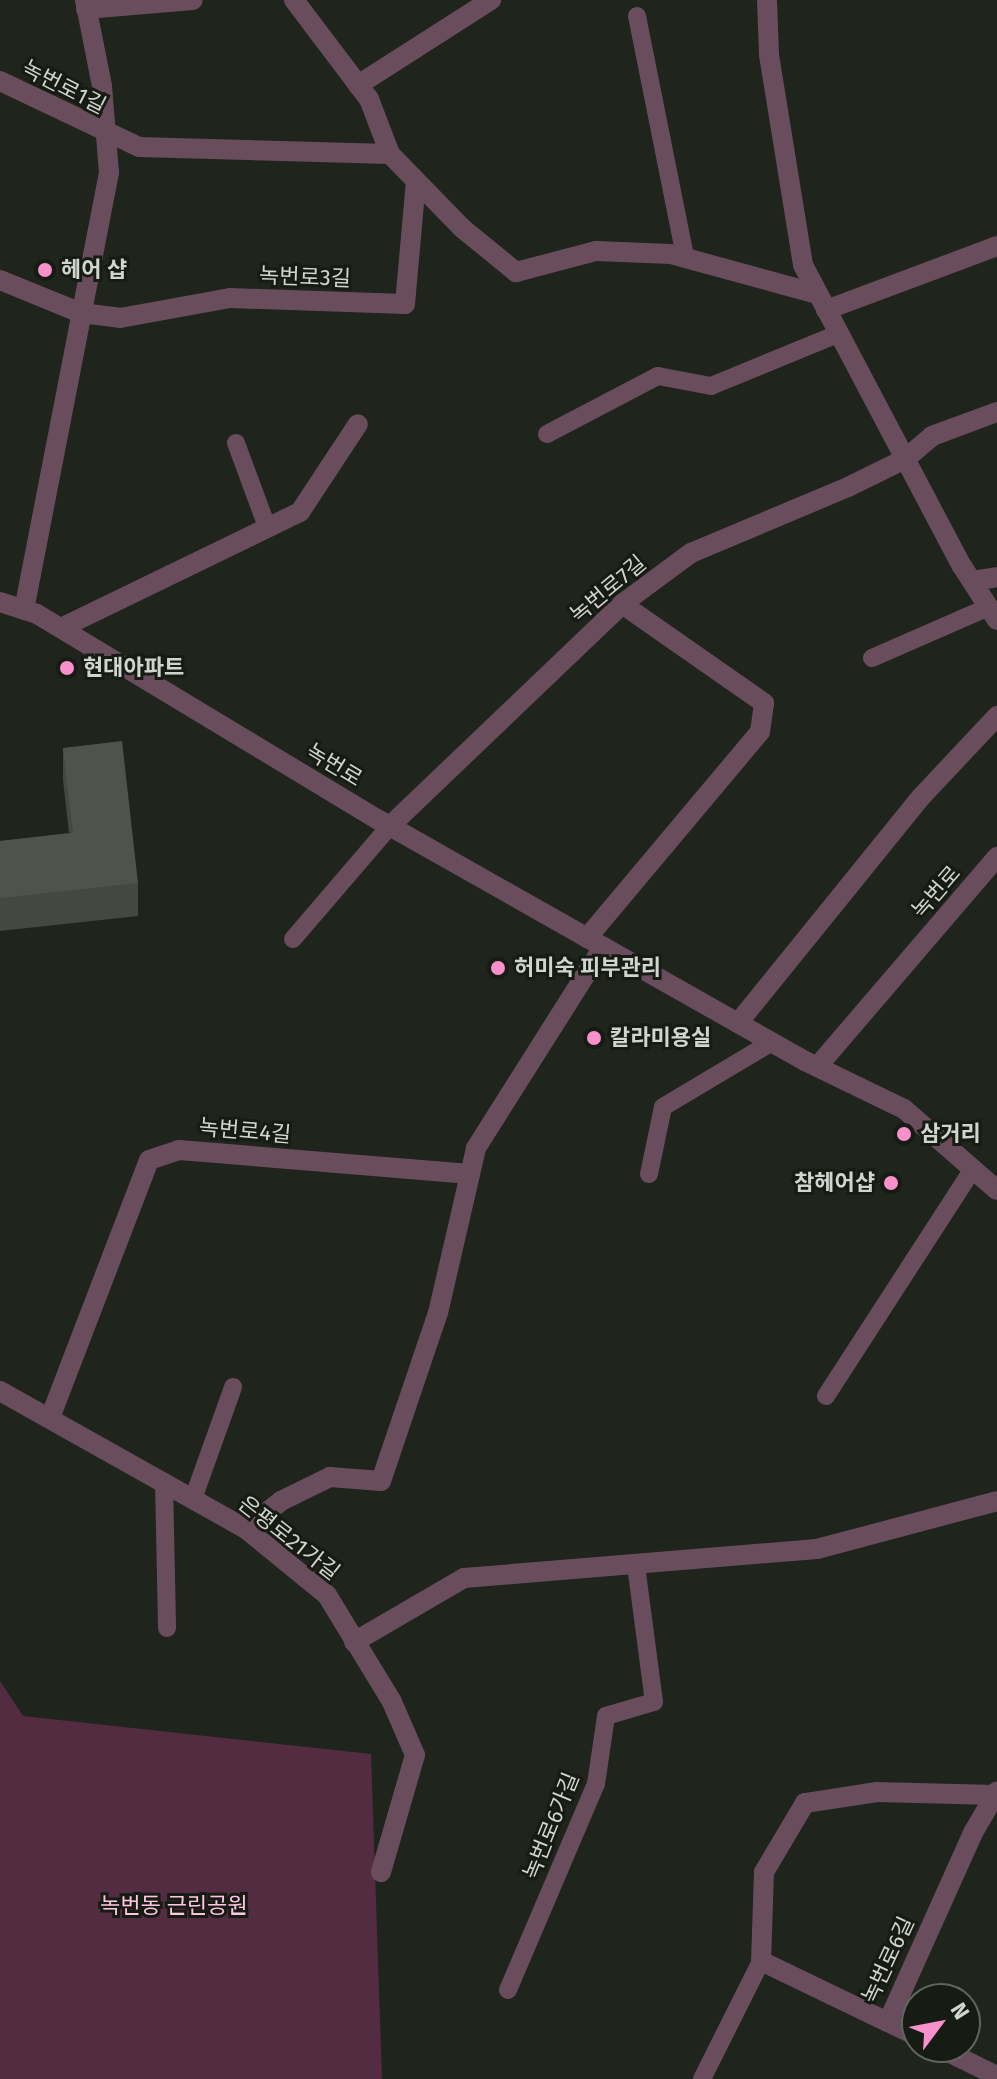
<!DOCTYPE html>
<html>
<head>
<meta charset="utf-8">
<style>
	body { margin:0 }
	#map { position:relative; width:997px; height:2079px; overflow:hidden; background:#1f241c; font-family:"Fira Sans","Noto Sans KR",sans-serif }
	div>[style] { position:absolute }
	.green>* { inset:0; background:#532c42 }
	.service>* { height:18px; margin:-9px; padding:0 9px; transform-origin:9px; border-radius:9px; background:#694d5c }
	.minor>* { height:20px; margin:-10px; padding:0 10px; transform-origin:10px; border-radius:10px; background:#694d5c }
	.tertiary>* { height:20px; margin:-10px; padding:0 10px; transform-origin:10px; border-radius:10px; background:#694d5c }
	.wall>* { inset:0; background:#434840 }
	.building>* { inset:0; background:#4e544b }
	.dots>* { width:22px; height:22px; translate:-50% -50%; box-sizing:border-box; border:4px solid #161b13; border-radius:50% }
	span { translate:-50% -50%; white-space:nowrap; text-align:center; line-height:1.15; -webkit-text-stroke:6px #161b13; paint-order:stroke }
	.street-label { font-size:22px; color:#d1d4cf }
	.poi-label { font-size:22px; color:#d1d4cf; font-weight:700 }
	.left { translate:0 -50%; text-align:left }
	.right { translate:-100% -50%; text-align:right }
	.park-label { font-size:22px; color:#fec4e3 }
	.north { position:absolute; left:901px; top:1983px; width:80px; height:80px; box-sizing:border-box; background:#161b13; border:2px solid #61655e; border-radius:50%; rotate:58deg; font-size:22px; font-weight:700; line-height:32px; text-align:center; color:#d1d4cf }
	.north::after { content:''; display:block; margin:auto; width:28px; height:36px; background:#f890cc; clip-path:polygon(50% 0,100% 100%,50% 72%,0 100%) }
</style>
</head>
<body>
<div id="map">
	<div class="green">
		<div style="clip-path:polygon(0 1681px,23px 1716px,371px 1754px,382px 2079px,0 2079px)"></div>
	</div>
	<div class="service">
		<div style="left:637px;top:16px;width:246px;rotate:78.7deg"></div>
		<div style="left:547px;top:434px;width:125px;rotate:-27.6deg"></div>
		<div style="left:658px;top:376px;width:54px;rotate:10.7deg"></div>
		<div style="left:711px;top:386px;width:137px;rotate:-22.3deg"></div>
		<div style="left:236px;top:443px;width:90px;rotate:69.7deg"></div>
		<div style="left:872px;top:658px;width:128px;rotate:-23.6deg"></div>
		<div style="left:293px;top:939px;width:149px;rotate:-49.4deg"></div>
		<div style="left:649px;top:1174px;width:68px;rotate:-78.2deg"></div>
		<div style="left:663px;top:1107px;width:127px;rotate:-30.8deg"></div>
		<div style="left:826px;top:1396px;width:270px;rotate:-57.1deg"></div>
		<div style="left:164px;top:1482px;width:146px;rotate:88.8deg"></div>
		<div style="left:193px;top:1499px;width:119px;rotate:-70.3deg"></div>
		<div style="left:508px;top:1990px;width:224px;rotate:-66.9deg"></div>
		<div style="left:596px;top:1784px;width:69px;rotate:-81.6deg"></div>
		<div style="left:606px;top:1716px;width:50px;rotate:-16.3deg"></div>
		<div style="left:654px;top:1702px;width:137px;rotate:-97.5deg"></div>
		<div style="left:702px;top:2079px;width:132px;rotate:-63.4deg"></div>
	</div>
	<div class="minor">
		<div style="left:294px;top:0;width:124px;rotate:52.9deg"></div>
		<div style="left:369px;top:99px;width:59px;rotate:69.1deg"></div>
		<div style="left:390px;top:154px;width:103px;rotate:45.8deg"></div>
		<div style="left:462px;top:228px;width:70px;rotate:39.2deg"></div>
		<div style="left:516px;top:272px;width:83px;rotate:-14.7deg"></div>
		<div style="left:596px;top:251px;width:75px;rotate:2.3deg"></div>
		<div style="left:671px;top:254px;width:151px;rotate:15.3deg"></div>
		<div style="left:767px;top:0;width:55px;rotate:87.9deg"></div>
		<div style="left:769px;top:55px;width:213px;rotate:80.8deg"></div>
		<div style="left:803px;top:265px;width:340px;rotate:62.2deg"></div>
		<div style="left:962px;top:566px;width:64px;rotate:57.1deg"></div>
		<div style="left:86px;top:9px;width:107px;rotate:-4.8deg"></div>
		<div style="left:0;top:81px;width:154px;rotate:25.4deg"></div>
		<div style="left:139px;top:147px;width:251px;rotate:1.6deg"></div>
		<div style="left:358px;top:85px;width:158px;rotate:-32.6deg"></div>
		<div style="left:0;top:280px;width:87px;rotate:22.2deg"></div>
		<div style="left:81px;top:313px;width:39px;rotate:7deg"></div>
		<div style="left:120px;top:318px;width:112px;rotate:-10.3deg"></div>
		<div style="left:230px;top:298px;width:175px;rotate:2deg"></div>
		<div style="left:405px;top:304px;width:123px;rotate:-84.9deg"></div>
		<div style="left:826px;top:310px;width:183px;rotate:-20.5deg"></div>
		<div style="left:973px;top:581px;width:24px;rotate:-9deg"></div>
		<div style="left:24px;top:610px;width:445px;rotate:-79deg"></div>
		<div style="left:109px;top:173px;width:87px;rotate:-94.6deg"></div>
		<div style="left:102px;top:86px;width:88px;rotate:-101.2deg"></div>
		<div style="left:61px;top:628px;width:266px;rotate:-25.9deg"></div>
		<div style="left:300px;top:512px;width:105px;rotate:-56.6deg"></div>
		<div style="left:390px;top:826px;width:321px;rotate:-43.7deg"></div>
		<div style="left:622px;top:604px;width:86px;rotate:-36.5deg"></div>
		<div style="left:691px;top:553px;width:170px;rotate:-22.8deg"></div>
		<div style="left:848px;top:487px;width:64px;rotate:-26.2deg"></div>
		<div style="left:905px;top:459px;width:35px;rotate:-40deg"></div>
		<div style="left:932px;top:436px;width:69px;rotate:-20.3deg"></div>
		<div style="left:587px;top:938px;width:269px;rotate:-50deg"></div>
		<div style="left:760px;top:732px;width:29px;rotate:-82deg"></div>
		<div style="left:764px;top:703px;width:173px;rotate:-145.1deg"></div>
		<div style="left:738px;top:1023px;width:292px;rotate:-51deg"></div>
		<div style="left:922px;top:796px;width:110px;rotate:-46.8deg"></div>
		<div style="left:817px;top:1067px;width:277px;rotate:-49.4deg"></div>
		<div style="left:0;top:1391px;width:282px;rotate:29.3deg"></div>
		<div style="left:246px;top:1529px;width:104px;rotate:39.2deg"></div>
		<div style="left:327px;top:1595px;width:125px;rotate:58.7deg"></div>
		<div style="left:392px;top:1702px;width:58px;rotate:66.5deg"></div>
		<div style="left:415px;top:1755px;width:122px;rotate:106.2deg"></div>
		<div style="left:50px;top:1418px;width:276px;rotate:-69deg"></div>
		<div style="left:149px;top:1160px;width:32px;rotate:-18deg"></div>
		<div style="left:179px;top:1150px;width:292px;rotate:4.7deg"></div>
		<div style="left:246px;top:1529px;width:45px;rotate:-38.7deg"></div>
		<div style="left:281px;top:1501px;width:55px;rotate:-26.1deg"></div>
		<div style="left:330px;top:1477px;width:51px;rotate:4.5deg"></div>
		<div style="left:381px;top:1481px;width:177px;rotate:-71.3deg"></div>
		<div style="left:438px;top:1313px;width:169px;rotate:-77deg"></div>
		<div style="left:476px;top:1148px;width:238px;rotate:-57.7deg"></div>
		<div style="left:354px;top:1642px;width:127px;rotate:-30.2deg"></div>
		<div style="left:464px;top:1578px;width:354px;rotate:-4.7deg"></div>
		<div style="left:817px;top:1549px;width:186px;rotate:-14.9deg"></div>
		<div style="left:995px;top:1795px;width:118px;rotate:-178.5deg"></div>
		<div style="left:877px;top:1792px;width:73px;rotate:171.3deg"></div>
		<div style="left:805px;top:1803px;width:80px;rotate:120.7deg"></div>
		<div style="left:764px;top:1872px;width:89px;rotate:91.9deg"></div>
		<div style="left:761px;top:1961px;width:141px;rotate:25.7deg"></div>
		<div style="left:888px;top:2022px;width:209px;rotate:-65.8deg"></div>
		<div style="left:974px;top:1831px;width:42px;rotate:-59.7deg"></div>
		<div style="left:995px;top:1795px;width:4px;rotate:-63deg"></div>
		<div style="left:888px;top:2022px;width:32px;rotate:26deg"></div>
		<div style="left:938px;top:2047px;width:66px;rotate:26.2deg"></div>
	</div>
	<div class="tertiary">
		<div style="left:0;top:602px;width:39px;rotate:18deg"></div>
		<div style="left:37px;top:614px;width:399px;rotate:31.1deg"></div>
		<div style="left:379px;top:820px;width:489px;rotate:29.5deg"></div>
		<div style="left:805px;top:1061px;width:110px;rotate:25.9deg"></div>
		<div style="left:904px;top:1109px;width:123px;rotate:41.1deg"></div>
	</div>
	<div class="wall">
		<div style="clip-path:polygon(63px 748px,138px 883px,138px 916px,0 931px,0 841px,69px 833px,63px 780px)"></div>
	</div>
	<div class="building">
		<div style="clip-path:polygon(122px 741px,138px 883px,0 898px,0 841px,73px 833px,63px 748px)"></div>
	</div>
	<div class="dots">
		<div style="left:45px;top:270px;background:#f890cc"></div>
		<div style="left:67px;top:668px;background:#f890cc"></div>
		<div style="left:498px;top:968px;background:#f890cc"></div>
		<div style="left:594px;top:1038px;background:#f890cc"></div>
		<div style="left:904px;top:1134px;background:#f890cc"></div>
		<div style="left:891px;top:1183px;background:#f890cc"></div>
	</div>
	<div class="street-label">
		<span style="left:64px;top:87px;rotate:27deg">녹번로1길</span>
		<span style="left:305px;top:277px;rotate:2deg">녹번로3길</span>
		<span style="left:608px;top:589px;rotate:-40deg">녹번로7길</span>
		<span style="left:334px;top:765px;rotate:31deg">녹번로</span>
		<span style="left:936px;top:892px;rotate:-49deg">녹번로</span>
		<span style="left:245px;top:1131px;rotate:5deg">녹번로4길</span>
		<span style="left:289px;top:1538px;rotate:38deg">은평로21가길</span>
		<span style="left:551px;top:1826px;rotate:-68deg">녹번로6가길</span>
		<span style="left:888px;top:1960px;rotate:-65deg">녹번로6길</span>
	</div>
	<div class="poi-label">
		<span class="left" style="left:61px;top:270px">헤어 샵</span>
		<span class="left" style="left:83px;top:668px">현대아파트</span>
		<span class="left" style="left:514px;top:968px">허미숙 피부관리</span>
		<span class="left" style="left:610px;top:1038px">칼라미용실</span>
		<span class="left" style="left:920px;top:1134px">삼거리</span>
		<span class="right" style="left:875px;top:1183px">참헤어샵</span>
	</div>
	<div class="park-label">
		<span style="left:174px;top:1906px">녹번동 근린공원</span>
	</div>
	<div class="north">N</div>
</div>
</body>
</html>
